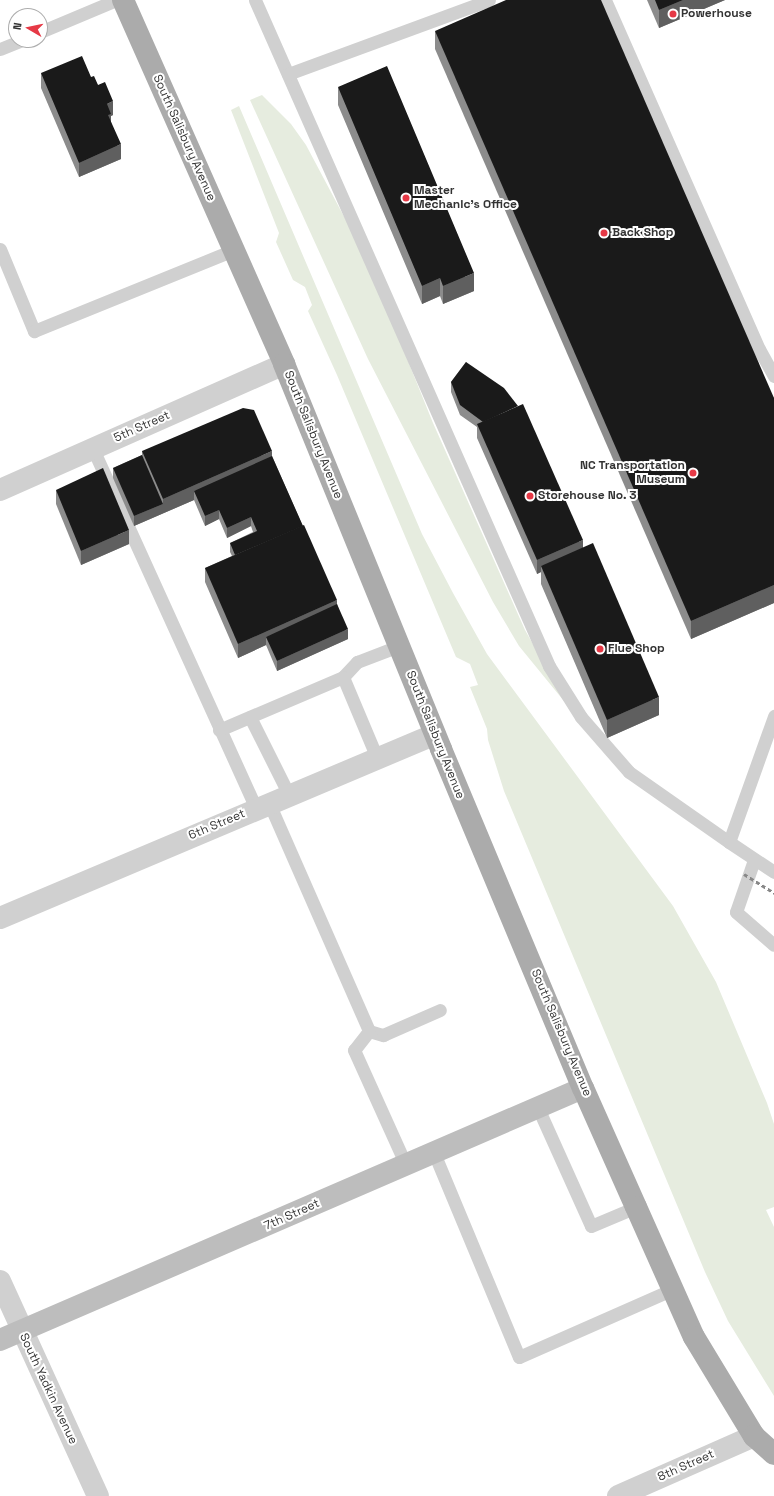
<!DOCTYPE html>
<html>
<head>
<meta charset="utf-8">
<style>
	body { margin:0 }
	#map { position:relative; width:774px; height:1496px; overflow:hidden; background:#fff; font-family:"Space Grotesk",sans-serif }
	div>[style] { position:absolute }
	.green>* { inset:0; background:#e6ecdf }
	.lane>* { height:13px; margin:-6.5px; padding:0 6.5px; transform-origin:6.5px; border-radius:6.5px; background:#d0d0d0 }
	.street>* { height:22px; margin:-11px; padding:0 11px; transform-origin:11px; border-radius:11px; background:#d0d0d0 }
	.secondary>* { height:22px; margin:-11px; padding:0 11px; transform-origin:11px; border-radius:11px; background:#bdbdbd }
	.primary>* { height:22px; margin:-11px; padding:0 11px; transform-origin:11px; border-radius:11px; background:#ababab }
	.rail>* { height:3px; margin-top:-1.5px; transform-origin:0; background:repeating-linear-gradient(90deg,#888 0 4px,transparent 0 7px) }
	.wall>* { inset:0; background:#8c8c8c }
	.shaded-wall>* { inset:0; background:#5f5f5f }
	.building>* { inset:0; background:#1a1a1a }
	.dots>* { width:11px; height:11px; translate:-50% -50%; box-sizing:border-box; border:2px solid #fff; border-radius:50% }
	span { translate:-50% -50%; white-space:nowrap; text-align:center; line-height:1.15; -webkit-text-stroke:4px #fff; paint-order:stroke }
	.poi-label { font-size:12px; color:#333; font-weight:700 }
	.left { translate:0 -50%; text-align:left }
	.right { translate:-100% -50%; text-align:right }
	.street-label { font-size:12px; color:#333 }
	.north { position:absolute; left:8px; top:8px; width:40px; height:40px; box-sizing:border-box; background:#fff; border:1px solid #adadad; border-radius:50%; rotate:279deg; font-size:11px; font-weight:700; line-height:16px; text-align:center; color:#333 }
	.north::after { content:''; display:block; margin:auto; width:14px; height:18px; background:#e63946; clip-path:polygon(50% 0,100% 100%,50% 72%,0 100%) }
</style>
</head>
<body>
<div id="map">
	<div class="green">
		<div style="clip-path:polygon(262px 95px,291px 124px,306px 145px,349px 226px,395px 329px,433px 423px,525px 630px,568px 706px,519px 646px,493px 602px,368px 359px,250px 100px)"></div>
		<div style="clip-path:polygon(239px 106px,422px 534px,453px 593px,487px 654px,673px 906px,716px 982px,767px 1103px,774px 1124px,774px 1207px,766px 1210px,774px 1227px,774px 1396px,728px 1321px,705px 1272px,504px 791px,488px 740px,487px 729px,470px 687px,478px 685px,470px 664px,456px 657px,337px 375px,308px 311px,312px 305px,305px 287px,293px 280px,276px 242px,279px 233px,231px 110px)"></div>
	</div>
	<div class="lane">
		<div style="left:255px;top:0;width:728px;rotate:66.18deg"></div>
		<div style="left:549px;top:666px;width:60px;rotate:57.9deg"></div>
		<div style="left:581px;top:717px;width:73px;rotate:48.9deg"></div>
		<div style="left:629px;top:772px;width:122px;rotate:35deg"></div>
		<div style="left:729px;top:842px;width:134px;rotate:-70.3deg"></div>
		<div style="left:605px;top:0;width:381px;rotate:66.2deg"></div>
		<div style="left:759px;top:349px;width:31px;rotate:61deg"></div>
		<div style="left:40px;top:32px;width:82px;rotate:-22.8deg"></div>
		<div style="left:0;top:49px;width:24px;rotate:-22deg"></div>
		<div style="left:288px;top:74px;width:214px;rotate:-20.2deg"></div>
		<div style="left:0;top:249px;width:89px;rotate:67.5deg"></div>
		<div style="left:34px;top:331px;width:215px;rotate:-22.1deg"></div>
		<div style="left:93px;top:449px;width:395px;rotate:65.6deg"></div>
		<div style="left:343px;top:677px;width:21px;rotate:-47deg"></div>
		<div style="left:357px;top:662px;width:45px;rotate:-20.9deg"></div>
		<div style="left:250px;top:717px;width:87px;rotate:63.4deg"></div>
		<div style="left:219px;top:730px;width:135px;rotate:-23.1deg"></div>
		<div style="left:343px;top:677px;width:88px;rotate:67.2deg"></div>
		<div style="left:269px;top:803px;width:249px;rotate:66.3deg"></div>
		<div style="left:369px;top:1031px;width:15px;rotate:16deg"></div>
		<div style="left:383px;top:1035px;width:62px;rotate:-23.7deg"></div>
		<div style="left:729px;top:842px;width:54px;rotate:33.7deg"></div>
		<div style="left:754px;top:860px;width:55px;rotate:109.1deg"></div>
		<div style="left:736px;top:912px;width:50px;rotate:41deg"></div>
		<div style="left:369px;top:1031px;width:24px;rotate:128deg"></div>
		<div style="left:354px;top:1050px;width:126px;rotate:65.7deg"></div>
		<div style="left:538px;top:1108px;width:129px;rotate:65.8deg"></div>
		<div style="left:591px;top:1226px;width:49px;rotate:-22.9deg"></div>
		<div style="left:434px;top:1153px;width:221px;rotate:67.4deg"></div>
		<div style="left:519px;top:1357px;width:168px;rotate:-23.8deg"></div>
	</div>
	<div class="street">
		<div style="left:0;top:490px;width:311px;rotate:-23.9deg"></div>
		<div style="left:0;top:918px;width:472px;rotate:-22.9deg"></div>
		<div style="left:0;top:1281px;width:236px;rotate:65.5deg"></div>
		<div style="left:618px;top:1496px;width:149px;rotate:-23.8deg"></div>
	</div>
	<div class="secondary">
		<div style="left:0;top:1340px;width:635px;rotate:-23.38deg"></div>
	</div>
	<div class="primary">
		<div style="left:123px;top:0;width:398px;rotate:66.1deg"></div>
		<div style="left:284px;top:364px;width:416px;rotate:67.8deg"></div>
		<div style="left:441px;top:749px;width:368px;rotate:67.3deg"></div>
		<div style="left:583px;top:1088px;width:130px;rotate:66deg"></div>
		<div style="left:636px;top:1207px;width:142px;rotate:66deg"></div>
		<div style="left:694px;top:1337px;width:116px;rotate:58.8deg"></div>
		<div style="left:754px;top:1436px;width:27px;rotate:42deg"></div>
	</div>
	<div class="rail">
		<div style="left:744px;top:874px;width:36px;rotate:32deg"></div>
	</div>
	<div class="wall">
		<div style="clip-path:polygon(647px 0,725px 0,659px 28px)"></div>
		<div style="clip-path:polygon(435px 31px,774px 398px,774px 603px,691px 639px,435px 49px)"></div>
		<div style="clip-path:polygon(41px 73px,91px 77px,98px 85px,113px 115px,111px 116px,111px 122px,121px 159px,79px 177px,41px 88px)"></div>
		<div style="clip-path:polygon(338px 87px,474px 291px,443px 304px,440px 296px,422px 304px,338px 105px)"></div>
		<div style="clip-path:polygon(466px 362px,583px 548px,659px 715px,607px 738px,541px 584px,541px 572px,537px 574px,477px 438px,477px 427px,460px 415px,451px 392px,451px 382px)"></div>
		<div style="clip-path:polygon(142px 451px,272px 456px,337px 604px,348px 639px,277px 671px,266px 645px,238px 658px,205px 582px,205px 568px,232px 556px,230px 552px,230px 543px,253px 532px,251px 526px,227px 538px,219px 519px,205px 526px,194px 500px,134px 526px,113px 478px,113px 468px,142px 455px)"></div>
		<div style="clip-path:polygon(56px 490px,129px 544px,81px 565px,56px 504px)"></div>
	</div>
	<div class="shaded-wall">
		<div style="clip-path:polygon(683px 0,725px 0,659px 28px,659px 10px)"></div>
		<div style="clip-path:polygon(113px 101px,113px 115px,111px 116px,111px 128px,108px 129px,107px 104px)"></div>
		<div style="clip-path:polygon(121px 144px,121px 159px,79px 177px,79px 163px)"></div>
		<div style="clip-path:polygon(474px 273px,474px 291px,443px 304px,443px 286px)"></div>
		<div style="clip-path:polygon(440px 278px,440px 296px,422px 304px,422px 286px)"></div>
		<div style="clip-path:polygon(272px 451px,272px 466px,194px 491px,194px 500px,134px 526px,134px 516px,163px 504px,163px 499px)"></div>
		<div style="clip-path:polygon(219px 510px,219px 519px,205px 526px,205px 516px)"></div>
		<div style="clip-path:polygon(251px 517px,251px 526px,227px 538px,227px 528px)"></div>
		<div style="clip-path:polygon(129px 530px,129px 544px,81px 565px,81px 551px)"></div>
		<div style="clip-path:polygon(583px 540px,583px 554px,541px 566px,541px 572px,537px 574px,537px 560px)"></div>
		<div style="clip-path:polygon(774px 585px,774px 603px,691px 639px,691px 621px)"></div>
		<div style="clip-path:polygon(337px 600px,337px 614px,266px 637px,266px 645px,238px 658px,238px 644px)"></div>
		<div style="clip-path:polygon(348px 629px,348px 639px,277px 671px,277px 661px)"></div>
		<div style="clip-path:polygon(659px 697px,659px 715px,607px 738px,607px 720px)"></div>
	</div>
	<div class="building">
		<div style="clip-path:polygon(506px 0,601px 0,774px 398px,774px 585px,691px 621px,435px 31px)"></div>
		<div style="clip-path:polygon(655px 0,683px 0,659px 10px)"></div>
		<div style="clip-path:polygon(82px 56px,91px 77px,94px 76px,98px 85px,105px 82px,113px 101px,107px 104px,111px 114px,108px 115px,121px 144px,79px 163px,41px 73px)"></div>
		<div style="clip-path:polygon(387px 66px,474px 273px,443px 286px,440px 278px,422px 286px,338px 87px)"></div>
		<div style="clip-path:polygon(466px 362px,504px 388px,518px 406px,483px 422px,460px 405px,451px 382px)"></div>
		<div style="clip-path:polygon(523px 404px,583px 540px,537px 560px,477px 424px)"></div>
		<div style="clip-path:polygon(243px 408px,254px 410px,272px 451px,163px 499px,142px 451px)"></div>
		<div style="clip-path:polygon(142px 455px,163px 504px,134px 516px,113px 468px)"></div>
		<div style="clip-path:polygon(272px 456px,303px 526px,235px 555px,230px 543px,257px 531px,251px 517px,227px 528px,219px 510px,205px 516px,194px 491px)"></div>
		<div style="clip-path:polygon(103px 468px,129px 530px,81px 551px,56px 490px)"></div>
		<div style="clip-path:polygon(304px 525px,337px 600px,238px 644px,205px 568px)"></div>
		<div style="clip-path:polygon(593px 543px,659px 697px,607px 720px,541px 566px)"></div>
		<div style="clip-path:polygon(337px 604px,348px 629px,277px 661px,266px 637px)"></div>
	</div>
	<div class="dots">
		<div style="left:673px;top:14px;background:#e63946"></div>
		<div style="left:406px;top:198px;background:#e63946"></div>
		<div style="left:604px;top:233px;background:#e63946"></div>
		<div style="left:693px;top:473px;background:#e63946"></div>
		<div style="left:530px;top:496px;background:#e63946"></div>
		<div style="left:600px;top:649px;background:#e63946"></div>
	</div>
	<div class="poi-label">
		<span class="left" style="left:681px;top:14px">Powerhouse</span>
		<span class="left" style="left:414px;top:198px">Master<br>Mechanic's Office</span>
		<span class="left" style="left:612px;top:233px">Back Shop</span>
		<span class="right" style="left:685px;top:473px">NC Transportation<br>Museum</span>
		<span class="left" style="left:538px;top:496px">Storehouse No. 3</span>
		<span class="left" style="left:608px;top:649px">Flue Shop</span>
	</div>
	<div class="street-label">
		<span style="left:184px;top:138px;rotate:66deg">South Salisbury Avenue</span>
		<span style="left:142px;top:427px;rotate:-24deg">5th Street</span>
		<span style="left:313px;top:435px;rotate:68deg">South Salisbury Avenue</span>
		<span style="left:435px;top:735px;rotate:68deg">South Salisbury Avenue</span>
		<span style="left:217px;top:825px;rotate:-23deg">6th Street</span>
		<span style="left:561px;top:1033px;rotate:67deg">South Salisbury Avenue</span>
		<span style="left:292px;top:1215px;rotate:-24deg">7th Street</span>
		<span style="left:48px;top:1389px;rotate:65deg">South Yadkin Avenue</span>
		<span style="left:686px;top:1466px;rotate:-24deg">8th Street</span>
	</div>
	<div class="north">N</div>
</div>
</body>
</html>
